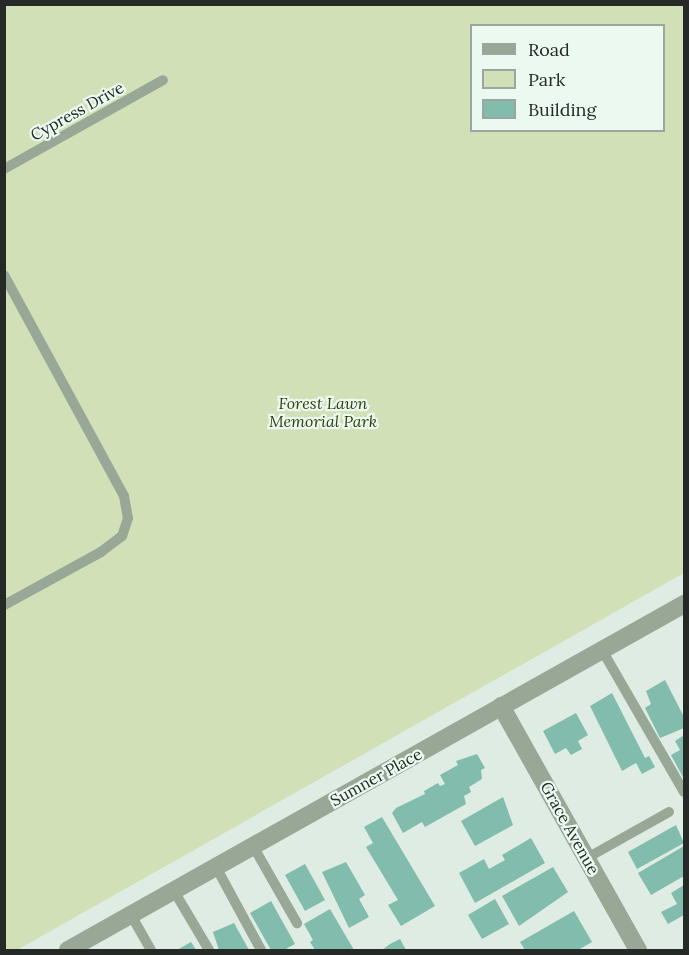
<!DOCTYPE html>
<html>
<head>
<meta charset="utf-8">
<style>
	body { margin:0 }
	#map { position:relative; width:689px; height:955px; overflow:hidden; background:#deece3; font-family:Lora,serif }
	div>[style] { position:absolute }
	.green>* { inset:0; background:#d1e0b7 }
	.building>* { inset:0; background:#81bcad }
	.lane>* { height:10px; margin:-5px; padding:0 5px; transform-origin:5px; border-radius:5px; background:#98a796 }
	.street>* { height:18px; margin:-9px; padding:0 9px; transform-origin:9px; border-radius:9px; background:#98a796 }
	span { translate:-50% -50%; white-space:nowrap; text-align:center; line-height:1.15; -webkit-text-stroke:4.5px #ebf9f0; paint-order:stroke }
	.street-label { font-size:16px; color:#252a27 }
	.park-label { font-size:16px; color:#323f0a; font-style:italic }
	.frame { position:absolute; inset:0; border:6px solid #252a27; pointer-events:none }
	.legend { position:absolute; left:470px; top:24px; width:195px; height:108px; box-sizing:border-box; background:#ebf9f0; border:2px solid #9ca6a0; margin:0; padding:8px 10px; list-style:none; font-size:18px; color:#252a27 }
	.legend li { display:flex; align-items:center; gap:12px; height:30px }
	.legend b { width:30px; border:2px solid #9ca6a0 }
</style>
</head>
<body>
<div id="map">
	<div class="green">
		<div style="clip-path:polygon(evenodd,5px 5px,684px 5px,684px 573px,17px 950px,5px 950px,5px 5px,472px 26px,664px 26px,664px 130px,472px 130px,472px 26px)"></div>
	</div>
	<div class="building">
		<div style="clip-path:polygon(665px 680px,683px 715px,684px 728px,660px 738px,645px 708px,651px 704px,646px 691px)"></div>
		<div style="clip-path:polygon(612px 693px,645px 758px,649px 756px,655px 767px,642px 774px,636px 763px,622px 771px,590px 706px)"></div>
		<div style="clip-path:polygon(576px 713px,588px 735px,578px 741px,582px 749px,571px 755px,566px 748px,555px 754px,543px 731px)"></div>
		<div style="clip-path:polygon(684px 735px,684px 779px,671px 755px,680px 750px,675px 741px)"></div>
		<div style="clip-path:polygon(477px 754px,485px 768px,481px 770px,482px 779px,469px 787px,471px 792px,464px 796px,466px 804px,425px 827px,422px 822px,403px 833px,392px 813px,396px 808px,425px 794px,424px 791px,438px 783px,440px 786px,445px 784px,440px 775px,458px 765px,456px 761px)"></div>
		<div style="clip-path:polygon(503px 797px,513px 825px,475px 846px,461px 821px)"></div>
		<div style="clip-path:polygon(382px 817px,435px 906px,401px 926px,388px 905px,398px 900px,366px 847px,373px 843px,364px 827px)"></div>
		<div style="clip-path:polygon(676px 825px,684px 843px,637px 869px,628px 852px)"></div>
		<div style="clip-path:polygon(531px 838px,545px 863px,475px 903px,459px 873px,484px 859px,489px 869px,505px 860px,502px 855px)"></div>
		<div style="clip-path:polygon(684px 846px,684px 876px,651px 895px,638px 873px)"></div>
		<div style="clip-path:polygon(346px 862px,365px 895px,359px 899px,369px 917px,349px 928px,322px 872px)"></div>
		<div style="clip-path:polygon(305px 864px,325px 900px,305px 911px,285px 875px)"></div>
		<div style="clip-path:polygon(553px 867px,568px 892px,519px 926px,502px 896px)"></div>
		<div style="clip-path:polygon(684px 885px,684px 915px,668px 924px,661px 912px,677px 904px,671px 893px)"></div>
		<div style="clip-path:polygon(495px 899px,509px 924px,482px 939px,468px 915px)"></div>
		<div style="clip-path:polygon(271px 901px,295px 944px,284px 950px,271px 950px,250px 913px)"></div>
		<div style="clip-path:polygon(330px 909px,354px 950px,315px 950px,310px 942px,313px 940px,304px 924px)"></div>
		<div style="clip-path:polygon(574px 911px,592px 942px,578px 950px,525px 950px,520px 942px)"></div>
		<div style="clip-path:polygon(234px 923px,249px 950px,219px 950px,213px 932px)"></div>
		<div style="clip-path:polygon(400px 939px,406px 950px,382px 950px,390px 944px)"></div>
		<div style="clip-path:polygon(191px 942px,196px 950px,177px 950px)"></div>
	</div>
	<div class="lane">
		<div style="left:4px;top:169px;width:182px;rotate:-29.2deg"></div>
		<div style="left:4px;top:275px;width:251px;rotate:61.5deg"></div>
		<div style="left:124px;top:496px;width:22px;rotate:80deg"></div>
		<div style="left:128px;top:518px;width:19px;rotate:108deg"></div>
		<div style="left:122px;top:536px;width:26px;rotate:143deg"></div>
		<div style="left:101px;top:552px;width:111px;rotate:151.3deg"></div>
		<div style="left:602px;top:650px;width:164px;rotate:60deg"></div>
		<div style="left:253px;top:846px;width:89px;rotate:60.3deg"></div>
		<div style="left:587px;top:858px;width:94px;rotate:-29.3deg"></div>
		<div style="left:216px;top:867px;width:94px;rotate:61.5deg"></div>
		<div style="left:174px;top:891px;width:69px;rotate:59.3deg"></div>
		<div style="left:131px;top:915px;width:40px;rotate:60.3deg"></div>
	</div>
	<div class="street">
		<div style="left:501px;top:706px;width:280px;rotate:60.7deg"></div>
		<div style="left:68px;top:950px;width:707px;rotate:-29.32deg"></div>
	</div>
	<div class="street-label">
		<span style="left:77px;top:111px;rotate:-29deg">Cypress Drive</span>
		<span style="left:376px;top:777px;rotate:-29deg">Sumner Place</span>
		<span style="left:570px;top:828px;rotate:61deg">Grace Avenue</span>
	</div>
	<div class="park-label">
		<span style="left:323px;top:412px">Forest Lawn<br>Memorial Park</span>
	</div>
	<div class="frame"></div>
	<ul class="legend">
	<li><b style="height:8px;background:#98a796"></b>Road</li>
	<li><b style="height:16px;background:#d1e0b7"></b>Park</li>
	<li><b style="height:16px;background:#81bcad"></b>Building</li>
	</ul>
</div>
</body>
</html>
